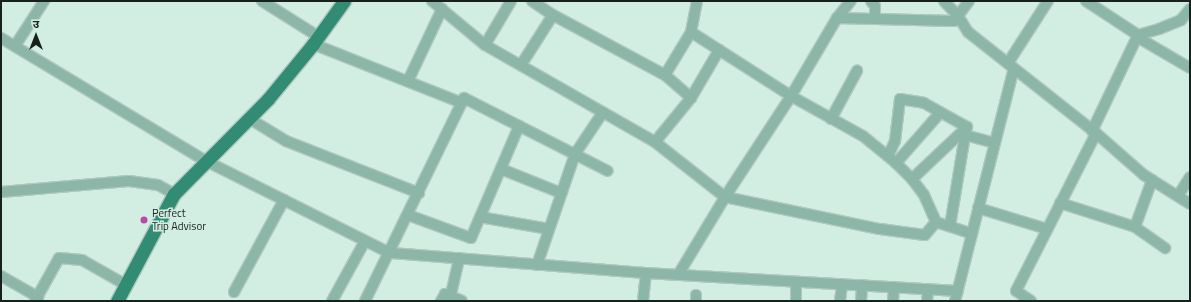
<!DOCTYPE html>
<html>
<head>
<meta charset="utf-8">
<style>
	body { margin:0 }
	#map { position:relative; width:1191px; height:302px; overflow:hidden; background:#d2eee3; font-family:"Titillium Web","Noto Sans Devanagari",sans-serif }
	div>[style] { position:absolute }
	.roads { filter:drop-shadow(1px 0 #b0c9c0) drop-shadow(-1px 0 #b0c9c0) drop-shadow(0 1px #b0c9c0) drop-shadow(0 -1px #b0c9c0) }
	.minor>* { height:10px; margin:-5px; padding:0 5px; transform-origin:5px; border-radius:5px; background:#8cb6a8 }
	.major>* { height:13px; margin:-6.5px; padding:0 6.5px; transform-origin:6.5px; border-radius:6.5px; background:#328c73 }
	.dots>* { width:11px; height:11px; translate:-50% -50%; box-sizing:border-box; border:2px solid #d2eee3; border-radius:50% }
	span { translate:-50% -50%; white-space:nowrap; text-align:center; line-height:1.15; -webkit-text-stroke:3px #d2eee3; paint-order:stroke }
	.poi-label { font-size:11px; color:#17221e }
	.left { translate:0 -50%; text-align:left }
	.frame { position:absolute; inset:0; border:2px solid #17221e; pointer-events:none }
	.north { position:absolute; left:16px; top:16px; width:40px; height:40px; -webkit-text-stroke:3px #d2eee3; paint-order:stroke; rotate:0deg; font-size:11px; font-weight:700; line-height:16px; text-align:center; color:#17221e }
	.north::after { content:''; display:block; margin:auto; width:14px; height:18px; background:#17221e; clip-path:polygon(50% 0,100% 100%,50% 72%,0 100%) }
</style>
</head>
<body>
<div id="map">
	<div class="roads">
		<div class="minor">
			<div style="left:262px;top:1px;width:67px;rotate:32.3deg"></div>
			<div style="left:432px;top:1px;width:69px;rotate:39.7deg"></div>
			<div style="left:485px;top:45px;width:196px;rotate:29.7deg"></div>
			<div style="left:655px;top:142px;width:89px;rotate:38.2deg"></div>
			<div style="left:725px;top:197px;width:158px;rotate:11.7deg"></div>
			<div style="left:880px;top:229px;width:45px;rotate:7.6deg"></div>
			<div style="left:925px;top:235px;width:17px;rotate:-50deg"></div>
			<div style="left:532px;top:1px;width:25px;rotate:34deg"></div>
			<div style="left:553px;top:15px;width:127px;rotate:28.2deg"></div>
			<div style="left:665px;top:75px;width:35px;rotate:41deg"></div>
			<div style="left:871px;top:1px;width:6px;rotate:51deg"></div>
			<div style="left:875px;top:6px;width:13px;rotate:90deg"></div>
			<div style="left:944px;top:1px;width:21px;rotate:47deg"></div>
			<div style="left:958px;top:16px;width:19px;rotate:58deg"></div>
			<div style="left:968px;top:32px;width:163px;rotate:38.3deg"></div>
			<div style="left:1096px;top:133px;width:64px;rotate:41.2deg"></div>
			<div style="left:1144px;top:175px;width:54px;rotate:32.2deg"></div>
			<div style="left:1086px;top:1px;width:62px;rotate:33.2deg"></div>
			<div style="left:1138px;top:35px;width:22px;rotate:-16deg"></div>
			<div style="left:1159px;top:29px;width:24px;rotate:-22deg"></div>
			<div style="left:1181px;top:20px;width:14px;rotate:-51deg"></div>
			<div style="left:837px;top:18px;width:117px;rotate:1.5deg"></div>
			<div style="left:954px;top:21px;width:25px;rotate:-53deg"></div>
			<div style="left:691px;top:32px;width:32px;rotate:-79deg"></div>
			<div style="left:1137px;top:37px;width:61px;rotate:30.3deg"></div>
			<div style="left:1px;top:38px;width:239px;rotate:31deg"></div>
			<div style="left:206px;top:161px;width:206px;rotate:26.6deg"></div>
			<div style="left:390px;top:253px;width:257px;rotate:4.5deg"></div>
			<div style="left:646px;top:273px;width:312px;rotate:3.3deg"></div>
			<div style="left:313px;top:44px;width:160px;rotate:21.6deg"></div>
			<div style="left:485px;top:45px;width:51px;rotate:-59.4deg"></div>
			<div style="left:15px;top:46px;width:54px;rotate:-57.2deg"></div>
			<div style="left:1008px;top:63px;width:74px;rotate:-57.2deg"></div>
			<div style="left:521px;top:65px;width:59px;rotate:-57.4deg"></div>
			<div style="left:665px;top:75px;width:50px;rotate:-58.8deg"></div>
			<div style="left:691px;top:32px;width:119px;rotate:32.6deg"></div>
			<div style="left:791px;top:96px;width:82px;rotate:29.1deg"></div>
			<div style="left:863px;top:136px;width:43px;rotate:39.3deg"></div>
			<div style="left:896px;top:163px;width:23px;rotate:45deg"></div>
			<div style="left:912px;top:179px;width:20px;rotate:53deg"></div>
			<div style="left:924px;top:195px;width:30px;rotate:66deg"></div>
			<div style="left:936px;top:222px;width:38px;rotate:18deg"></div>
			<div style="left:408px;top:81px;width:80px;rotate:-64.7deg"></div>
			<div style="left:250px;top:119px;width:42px;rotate:31.4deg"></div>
			<div style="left:286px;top:141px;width:143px;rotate:21.4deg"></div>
			<div style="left:831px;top:119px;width:55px;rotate:-61.6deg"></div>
			<div style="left:1092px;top:131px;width:106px;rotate:-64.4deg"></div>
			<div style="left:655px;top:142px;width:57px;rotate:-50.7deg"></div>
			<div style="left:691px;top:98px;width:56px;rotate:-59.7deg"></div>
			<div style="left:888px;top:156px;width:17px;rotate:-65deg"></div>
			<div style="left:895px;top:141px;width:42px;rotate:-83.2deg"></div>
			<div style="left:900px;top:99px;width:24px;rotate:9deg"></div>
			<div style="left:924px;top:103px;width:49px;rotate:29.2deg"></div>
			<div style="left:967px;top:127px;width:8px;rotate:104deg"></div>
			<div style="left:965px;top:135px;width:31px;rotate:15deg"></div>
			<div style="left:896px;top:163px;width:67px;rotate:-48.7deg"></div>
			<div style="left:501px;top:169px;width:65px;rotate:21.8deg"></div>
			<div style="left:912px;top:179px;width:76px;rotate:-43.4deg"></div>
			<div style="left:1px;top:192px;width:128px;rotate:-4.9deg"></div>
			<div style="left:129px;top:181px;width:29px;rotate:8deg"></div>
			<div style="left:158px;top:185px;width:18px;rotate:29deg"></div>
			<div style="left:1178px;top:196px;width:22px;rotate:-58deg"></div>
			<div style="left:1060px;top:203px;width:79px;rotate:17.7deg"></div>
			<div style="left:1135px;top:227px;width:37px;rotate:35deg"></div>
			<div style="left:978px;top:208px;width:72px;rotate:16.9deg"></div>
			<div style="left:408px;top:215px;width:67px;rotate:20.1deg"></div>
			<div style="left:471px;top:238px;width:122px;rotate:-66.8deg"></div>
			<div style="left:480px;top:217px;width:70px;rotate:9.9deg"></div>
			<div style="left:950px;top:226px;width:92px;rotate:-80.6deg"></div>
			<div style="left:1135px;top:227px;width:50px;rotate:-70.1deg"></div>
			<div style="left:537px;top:265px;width:117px;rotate:-71.1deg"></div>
			<div style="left:575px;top:154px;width:50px;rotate:-56.3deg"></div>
			<div style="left:678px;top:275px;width:91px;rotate:-58.9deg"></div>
			<div style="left:725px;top:197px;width:121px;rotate:-56.8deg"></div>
			<div style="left:791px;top:96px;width:91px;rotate:-59.5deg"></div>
			<div style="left:837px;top:18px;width:22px;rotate:-51deg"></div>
			<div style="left:1px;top:276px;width:43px;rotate:29.6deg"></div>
			<div style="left:234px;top:292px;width:105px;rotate:-61.5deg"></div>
			<div style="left:445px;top:294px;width:18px;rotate:22deg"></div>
			<div style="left:35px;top:301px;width:49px;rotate:-60.8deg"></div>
			<div style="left:59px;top:258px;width:23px;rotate:5deg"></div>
			<div style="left:82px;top:260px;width:51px;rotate:29.6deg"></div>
			<div style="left:332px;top:301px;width:68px;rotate:-61.2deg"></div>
			<div style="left:365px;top:301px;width:226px;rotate:-64deg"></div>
			<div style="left:464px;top:98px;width:161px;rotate:26.9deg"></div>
			<div style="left:441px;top:301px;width:8px;rotate:-60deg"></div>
			<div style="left:445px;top:294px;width:6px"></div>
			<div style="left:451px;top:294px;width:37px;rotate:-77deg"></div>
			<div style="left:643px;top:301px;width:28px;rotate:-84deg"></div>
			<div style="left:696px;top:301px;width:6px;rotate:-90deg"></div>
			<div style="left:796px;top:301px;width:19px;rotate:-90deg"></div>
			<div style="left:840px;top:301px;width:17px;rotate:-83deg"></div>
			<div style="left:861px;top:301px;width:16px;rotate:-86deg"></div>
			<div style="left:893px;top:301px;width:14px;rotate:-86deg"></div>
			<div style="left:927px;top:301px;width:12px;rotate:-85deg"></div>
			<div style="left:955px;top:301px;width:240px;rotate:-75.8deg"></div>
			<div style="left:1031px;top:301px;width:18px;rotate:-146deg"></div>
			<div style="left:1016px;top:291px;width:177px;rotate:-63.1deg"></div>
		</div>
		<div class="major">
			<div style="left:117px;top:301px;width:121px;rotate:-62deg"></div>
			<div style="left:174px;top:194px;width:134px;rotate:-45.3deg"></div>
			<div style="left:268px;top:99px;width:71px;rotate:-50.7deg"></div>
			<div style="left:313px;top:44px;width:53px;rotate:-54.2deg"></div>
		</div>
	</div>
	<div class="dots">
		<div style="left:144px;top:220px;background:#ba49a5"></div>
	</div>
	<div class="poi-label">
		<span class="left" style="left:152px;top:220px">Perfect<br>Trip Advisor</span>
	</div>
	<div class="frame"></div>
	<div class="north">उ</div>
</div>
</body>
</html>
